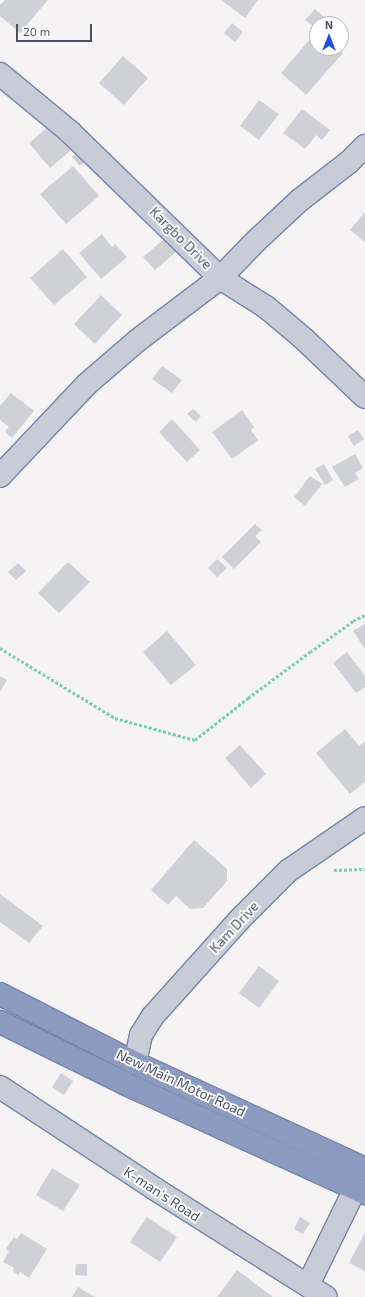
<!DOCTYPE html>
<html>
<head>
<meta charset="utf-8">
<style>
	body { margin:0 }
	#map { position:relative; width:365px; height:1297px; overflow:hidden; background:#f5f3f3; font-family:"Exo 2",sans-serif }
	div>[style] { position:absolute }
	.building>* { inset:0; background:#cfd1d7 }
	.path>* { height:2.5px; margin-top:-1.25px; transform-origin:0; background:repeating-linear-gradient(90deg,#7ccdb6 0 3px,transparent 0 5px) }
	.roads { filter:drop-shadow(1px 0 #7785ab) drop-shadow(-1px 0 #7785ab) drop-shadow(0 1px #7785ab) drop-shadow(0 -1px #7785ab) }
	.minor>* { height:22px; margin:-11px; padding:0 11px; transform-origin:11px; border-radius:11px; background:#c7ccd6 }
	.highway>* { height:22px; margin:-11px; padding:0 11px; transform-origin:11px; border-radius:11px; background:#8c9bbf }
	span { translate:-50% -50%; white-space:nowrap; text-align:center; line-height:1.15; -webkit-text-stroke:3.5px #fff; paint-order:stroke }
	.street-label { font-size:14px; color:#4a5160 }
	.north { position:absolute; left:309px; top:16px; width:40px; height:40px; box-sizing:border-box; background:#fff; border:1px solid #b7b9bf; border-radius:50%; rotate:0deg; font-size:11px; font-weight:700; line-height:16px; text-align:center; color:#4a5160 }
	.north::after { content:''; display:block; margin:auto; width:14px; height:18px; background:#1f4de2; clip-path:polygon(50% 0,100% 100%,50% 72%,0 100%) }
	.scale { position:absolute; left:16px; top:24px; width:76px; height:18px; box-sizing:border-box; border:2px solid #4a5160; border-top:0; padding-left:5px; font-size:12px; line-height:14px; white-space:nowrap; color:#4a5160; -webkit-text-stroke:3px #fff; paint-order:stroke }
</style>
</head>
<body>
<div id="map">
	<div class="building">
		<div style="clip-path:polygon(5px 0,48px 0,20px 33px,0 16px,0 5px)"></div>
		<div style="clip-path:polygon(221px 0,258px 0,245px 18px)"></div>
		<div style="clip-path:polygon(315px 9px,324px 17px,314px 27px,305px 20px)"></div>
		<div style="clip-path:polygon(232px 23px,243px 32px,235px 42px,224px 33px)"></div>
		<div style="clip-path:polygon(317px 31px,317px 48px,337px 48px,343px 53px,306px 95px,281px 73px)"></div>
		<div style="clip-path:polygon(123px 56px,148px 78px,124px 105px,99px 83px)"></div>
		<div style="clip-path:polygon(259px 100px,279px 114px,259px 140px,240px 126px)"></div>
		<div style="clip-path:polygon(302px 109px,330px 130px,322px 140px,316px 135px,305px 149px,283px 133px)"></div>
		<div style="clip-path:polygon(52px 123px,76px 146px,50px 168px,29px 143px)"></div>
		<div style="clip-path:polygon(82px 149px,89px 158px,80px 166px,72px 157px)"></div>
		<div style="clip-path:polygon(73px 166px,99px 196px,66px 224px,40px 194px)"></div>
		<div style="clip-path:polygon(365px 212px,365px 242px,350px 230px)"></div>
		<div style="clip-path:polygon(102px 234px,112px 247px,115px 244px,127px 257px,101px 279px,79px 253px)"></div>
		<div style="clip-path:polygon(170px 234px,182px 247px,155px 270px,143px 257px)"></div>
		<div style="clip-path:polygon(63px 249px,87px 277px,54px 305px,30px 278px)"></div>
		<div style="clip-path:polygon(101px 295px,122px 315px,95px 344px,74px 324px)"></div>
		<div style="clip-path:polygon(162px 366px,182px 380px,172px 393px,152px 379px)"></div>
		<div style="clip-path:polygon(11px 393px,34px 411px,12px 438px,5px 432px,9px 427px,0 420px,0 406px)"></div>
		<div style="clip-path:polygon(193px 409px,201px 416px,196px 422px,187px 414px)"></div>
		<div style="clip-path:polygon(242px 410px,254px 427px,251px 430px,258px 440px,232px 459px,212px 432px)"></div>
		<div style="clip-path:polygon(172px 419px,200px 450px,187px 462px,159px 432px)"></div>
		<div style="clip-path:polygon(358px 430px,364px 439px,354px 446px,348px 436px)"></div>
		<div style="clip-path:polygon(355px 454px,363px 468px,355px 473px,359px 479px,345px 487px,332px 467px)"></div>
		<div style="clip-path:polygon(324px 464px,333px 480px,325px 485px,315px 469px)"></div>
		<div style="clip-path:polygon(310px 476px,322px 484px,305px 506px,294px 497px)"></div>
		<div style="clip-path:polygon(255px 524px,262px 530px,255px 536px,261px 542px,234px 569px,222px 557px)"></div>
		<div style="clip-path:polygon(217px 559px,227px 568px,217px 577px,208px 568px)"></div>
		<div style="clip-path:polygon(68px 562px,90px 582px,59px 613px,38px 593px)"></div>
		<div style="clip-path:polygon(18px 563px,26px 571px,16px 580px,8px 572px)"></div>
		<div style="clip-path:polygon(365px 624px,365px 649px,353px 631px)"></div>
		<div style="clip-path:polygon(167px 631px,196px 665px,171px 685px,143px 652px)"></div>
		<div style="clip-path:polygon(347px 652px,365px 676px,365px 687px,356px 693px,333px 663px)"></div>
		<div style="clip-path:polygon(0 676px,7px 680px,0 692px)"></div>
		<div style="clip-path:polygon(345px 729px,359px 746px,365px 742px,365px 782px,350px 794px,316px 753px)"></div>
		<div style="clip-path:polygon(240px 745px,266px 774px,251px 788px,225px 758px)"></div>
		<div style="clip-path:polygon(194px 840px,227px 869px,227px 881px,203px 908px,190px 909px,176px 896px,168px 905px,151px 890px)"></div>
		<div style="clip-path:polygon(0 894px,43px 926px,29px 943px,0 922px)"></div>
		<div style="clip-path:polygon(259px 966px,279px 981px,259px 1008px,239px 993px)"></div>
		<div style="clip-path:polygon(61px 1073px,73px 1081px,64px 1095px,52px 1087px)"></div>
		<div style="clip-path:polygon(52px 1168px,80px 1185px,63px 1211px,36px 1195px)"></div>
		<div style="clip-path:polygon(147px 1217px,177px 1237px,160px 1262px,130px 1242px)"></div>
		<div style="clip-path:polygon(300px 1217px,310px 1223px,303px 1234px,294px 1229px)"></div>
		<div style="clip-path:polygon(21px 1233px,47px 1249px,29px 1278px,20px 1272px,18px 1275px,13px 1271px,14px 1268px,3px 1262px,9px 1251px,6px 1249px,14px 1237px,17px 1239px)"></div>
		<div style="clip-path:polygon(365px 1233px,365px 1271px,349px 1263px)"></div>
		<div style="clip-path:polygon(76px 1264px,87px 1264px,87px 1276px,75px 1275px)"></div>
		<div style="clip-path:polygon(237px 1270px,273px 1297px,217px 1297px)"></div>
		<div style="clip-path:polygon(78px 1287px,95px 1297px,72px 1297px)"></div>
	</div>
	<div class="path">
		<div style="left:0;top:648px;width:135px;rotate:31.3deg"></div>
		<div style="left:115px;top:718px;width:83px;rotate:15.4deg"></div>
		<div style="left:195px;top:740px;width:68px;rotate:-38.4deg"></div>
		<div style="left:248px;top:698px;width:77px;rotate:-36.6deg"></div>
		<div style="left:310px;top:652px;width:53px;rotate:-35.8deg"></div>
		<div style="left:353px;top:621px;width:13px;rotate:-27deg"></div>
		<div style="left:334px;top:870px;width:31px;rotate:-2deg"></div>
	</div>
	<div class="roads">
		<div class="minor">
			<div style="left:0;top:74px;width:91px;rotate:39.6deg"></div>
			<div style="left:70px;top:132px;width:209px;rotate:44.2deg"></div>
			<div style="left:220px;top:278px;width:54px;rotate:32.2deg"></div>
			<div style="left:266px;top:307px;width:50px;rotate:40.1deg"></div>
			<div style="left:304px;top:339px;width:84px;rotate:43.6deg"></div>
			<div style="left:0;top:476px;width:127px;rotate:-46.6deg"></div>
			<div style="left:87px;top:384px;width:67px;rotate:-40.8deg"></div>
			<div style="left:138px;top:340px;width:103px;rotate:-37.1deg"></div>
			<div style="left:220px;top:278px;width:52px;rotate:-45.8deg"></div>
			<div style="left:256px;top:241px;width:60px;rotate:-43deg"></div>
			<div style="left:300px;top:200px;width:62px;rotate:-37.8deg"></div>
			<div style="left:349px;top:162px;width:23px;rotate:-45deg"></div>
			<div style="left:135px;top:1063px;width:29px;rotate:-78deg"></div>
			<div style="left:141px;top:1035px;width:22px;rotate:-58deg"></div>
			<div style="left:153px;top:1016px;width:129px;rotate:-48.1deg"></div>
			<div style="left:239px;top:920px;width:69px;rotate:-45deg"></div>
			<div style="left:288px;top:871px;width:93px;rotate:-34.5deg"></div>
			<div style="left:0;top:1087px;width:186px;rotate:33.3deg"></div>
			<div style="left:155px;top:1189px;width:202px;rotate:32.3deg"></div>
			<div style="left:308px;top:1285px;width:107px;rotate:-63.9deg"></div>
		</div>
		<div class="highway">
			<div style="left:0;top:994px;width:152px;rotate:27.1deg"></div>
			<div style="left:135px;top:1063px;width:253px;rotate:24.7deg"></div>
			<div style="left:0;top:1022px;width:140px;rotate:26.2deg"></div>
			<div style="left:126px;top:1084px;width:263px;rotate:24.5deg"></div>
		</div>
	</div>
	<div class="street-label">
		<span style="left:181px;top:238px;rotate:45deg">Kargbo Drive</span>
		<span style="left:234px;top:927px;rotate:-47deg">Kam Drive</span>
		<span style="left:181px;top:1083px;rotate:25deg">New Main Motor Road</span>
		<span style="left:162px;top:1194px;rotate:33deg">K-man's Road</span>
	</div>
	<div class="north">N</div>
	<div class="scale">20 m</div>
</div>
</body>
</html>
